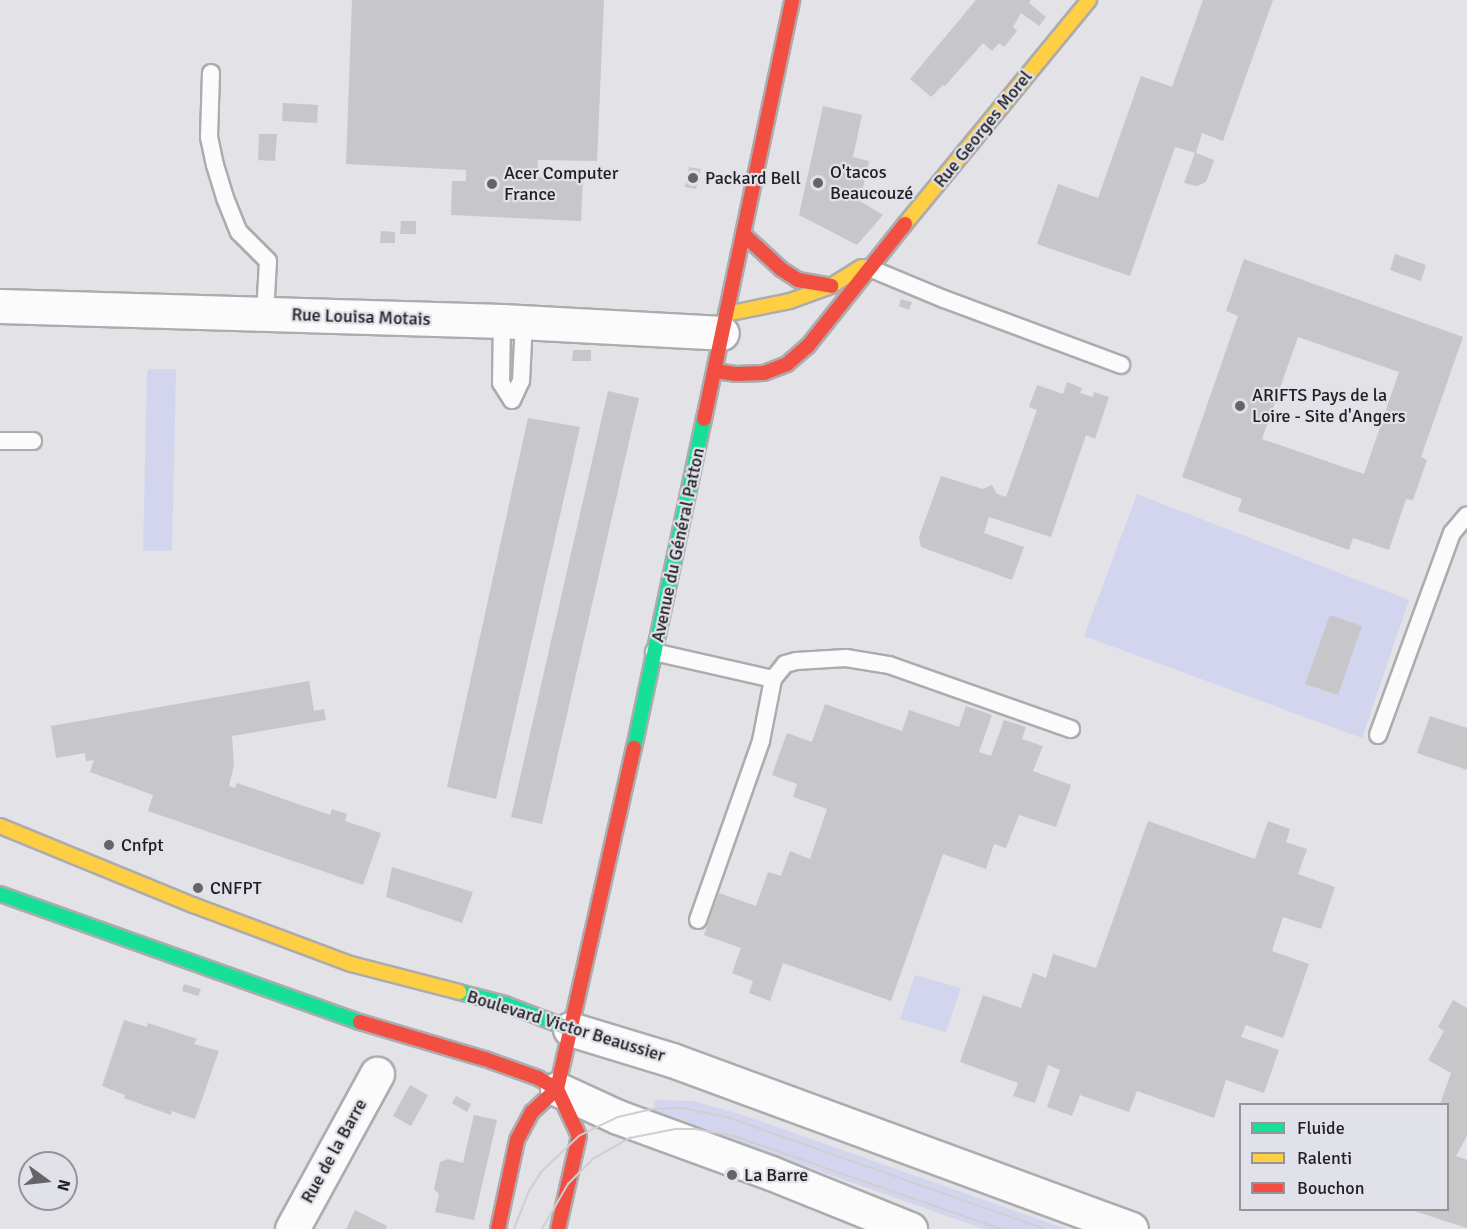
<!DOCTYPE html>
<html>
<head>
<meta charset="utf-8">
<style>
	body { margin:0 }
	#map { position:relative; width:1467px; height:1229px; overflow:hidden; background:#e2e2e7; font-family:Signika,sans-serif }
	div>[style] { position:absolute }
	.green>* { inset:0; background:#d3d5ef }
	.building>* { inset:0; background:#c7c7ca }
	.roads { filter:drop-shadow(2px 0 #acacaf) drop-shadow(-2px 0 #acacaf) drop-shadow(0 2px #acacaf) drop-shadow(0 -2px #acacaf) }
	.lane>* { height:16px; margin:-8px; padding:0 8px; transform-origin:8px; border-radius:8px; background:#fbfbfb }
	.street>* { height:33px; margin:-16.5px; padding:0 16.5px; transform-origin:16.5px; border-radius:16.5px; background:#fbfbfb }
	.fast>* { height:14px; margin:-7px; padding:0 7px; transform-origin:7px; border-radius:7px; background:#16e098 }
	.slow>* { height:14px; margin:-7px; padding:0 7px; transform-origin:7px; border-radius:7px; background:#ffcf43 }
	.jam>* { height:14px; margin:-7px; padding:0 7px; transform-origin:7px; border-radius:7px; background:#f24e42 }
	.tram>* { height:1.5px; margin:-0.75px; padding:0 0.75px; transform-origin:0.75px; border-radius:0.75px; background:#cfcfd1 }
	.dots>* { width:16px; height:16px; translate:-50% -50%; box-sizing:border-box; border:3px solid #e0e1e9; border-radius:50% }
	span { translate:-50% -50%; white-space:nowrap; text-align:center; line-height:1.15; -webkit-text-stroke:4.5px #e0e1e9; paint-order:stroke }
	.street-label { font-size:18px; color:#212124 }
	.poi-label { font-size:18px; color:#212124 }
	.left { translate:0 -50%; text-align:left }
	.legend { position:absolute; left:1239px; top:1103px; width:210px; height:108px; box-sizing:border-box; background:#e0e1e9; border:2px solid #94949a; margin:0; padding:8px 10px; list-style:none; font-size:18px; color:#212124 }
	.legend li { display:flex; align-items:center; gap:12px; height:30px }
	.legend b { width:30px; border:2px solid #94949a }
	.north { position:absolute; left:18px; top:1151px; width:60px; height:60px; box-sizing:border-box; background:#e0e1e9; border:2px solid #94949a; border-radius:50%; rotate:105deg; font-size:16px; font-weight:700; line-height:24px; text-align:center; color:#212124 }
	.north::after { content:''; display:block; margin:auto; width:21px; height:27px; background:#656568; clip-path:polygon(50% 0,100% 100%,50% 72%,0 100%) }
</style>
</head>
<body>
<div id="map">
	<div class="green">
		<div style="clip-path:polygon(149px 369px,175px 369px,176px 372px,172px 551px,143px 551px,147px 373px)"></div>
		<div style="clip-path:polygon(1137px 494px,1409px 600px,1362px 738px,1084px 636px)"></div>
		<div style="clip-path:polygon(915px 975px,961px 988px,946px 1032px,900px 1019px)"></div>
		<div style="clip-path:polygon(655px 1100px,693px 1101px,740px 1114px,1066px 1229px,984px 1229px,654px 1113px)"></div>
	</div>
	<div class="building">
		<div style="clip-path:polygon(352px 0,604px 0,597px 161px,538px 160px,537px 177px,583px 179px,581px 221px,451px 215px,452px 181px,466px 181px,466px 170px,346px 164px)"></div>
		<div style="clip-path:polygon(976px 0,1031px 0,1029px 3px,1046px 17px,1039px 26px,1021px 13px,1013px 27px,1017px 31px,1004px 47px,999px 43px,992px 51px,983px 43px,945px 86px,943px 85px,931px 97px,910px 79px)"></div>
		<div style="clip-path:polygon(1203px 0,1273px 0,1223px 141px,1202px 133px,1196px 153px,1214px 160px,1206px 182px,1197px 186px,1184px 183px,1195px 153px,1175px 147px,1130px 276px,1037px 244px,1058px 184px,1098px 198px,1141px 76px,1172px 87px)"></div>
		<div style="clip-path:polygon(283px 103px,318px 105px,317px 123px,282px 121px)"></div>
		<div style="clip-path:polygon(823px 106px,862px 115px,853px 157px,869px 161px,860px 201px,883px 215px,857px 245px,799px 215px)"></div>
		<div style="clip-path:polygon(259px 134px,277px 134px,275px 161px,258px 160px)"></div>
		<div style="clip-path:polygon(689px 167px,701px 169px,696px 189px,685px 187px)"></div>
		<div style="clip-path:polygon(401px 221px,416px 221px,416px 234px,400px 234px)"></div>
		<div style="clip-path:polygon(381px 231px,395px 232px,395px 243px,380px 243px)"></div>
		<div style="clip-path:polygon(1395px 254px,1426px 265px,1421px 281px,1390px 270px)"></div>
		<div style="clip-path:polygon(evenodd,1244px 259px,1463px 337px,1421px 457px,1427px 460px,1413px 500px,1406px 499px,1389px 550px,1353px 538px,1349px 550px,1238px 511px,1242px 499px,1182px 477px,1238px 316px,1226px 311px,1244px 259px,1298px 337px,1399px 372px,1364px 474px,1262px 439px,1298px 337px)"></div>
		<div style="clip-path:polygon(901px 299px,912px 302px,909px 310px,899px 306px)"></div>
		<div style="clip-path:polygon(573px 350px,591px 350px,591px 361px,572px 361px)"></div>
		<div style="clip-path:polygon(1067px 382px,1082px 388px,1080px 393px,1093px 397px,1094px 392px,1109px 397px,1095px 439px,1086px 435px,1051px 537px,989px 517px,984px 533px,1024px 547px,1012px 580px,921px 547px,919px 537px,941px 476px,983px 489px,992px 485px,997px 494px,1006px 497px,1037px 410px,1029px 407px,1037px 385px,1063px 394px)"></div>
		<div style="clip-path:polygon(608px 391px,639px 398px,542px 824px,511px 817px)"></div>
		<div style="clip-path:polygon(528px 418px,580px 427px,496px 799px,447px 787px)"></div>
		<div style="clip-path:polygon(1330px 615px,1362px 626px,1338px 695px,1305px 684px)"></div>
		<div style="clip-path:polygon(309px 681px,314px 711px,324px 709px,326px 720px,232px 736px,234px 765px,229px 786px,235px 788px,237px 783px,330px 815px,332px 809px,347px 814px,345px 821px,381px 833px,363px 885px,148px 811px,153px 795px,90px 772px,94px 760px,86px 761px,85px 753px,56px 758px,51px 726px)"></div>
		<div style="clip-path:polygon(825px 704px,902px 731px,909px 710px,959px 727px,966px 706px,992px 715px,979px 752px,991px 756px,1004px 720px,1026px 727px,1022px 739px,1043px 746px,1033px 771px,1071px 785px,1056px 827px,1019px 815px,1006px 848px,994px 844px,986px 869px,943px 854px,891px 1001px,783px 963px,770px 1001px,749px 993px,753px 981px,732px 973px,741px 948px,704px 935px,719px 893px,756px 906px,768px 872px,781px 876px,790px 851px,810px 859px,827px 809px,793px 797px,797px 784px,772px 775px,787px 733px,812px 742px)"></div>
		<div style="clip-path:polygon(1430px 716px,1467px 728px,1467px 770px,1417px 753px)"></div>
		<div style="clip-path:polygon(1148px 821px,1255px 859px,1268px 821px,1290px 829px,1286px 842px,1307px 849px,1298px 874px,1335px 887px,1321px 929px,1283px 917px,1272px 951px,1309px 964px,1283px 1038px,1246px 1025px,1241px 1037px,1279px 1050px,1264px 1093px,1226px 1080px,1214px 1118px,1137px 1091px,1129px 1112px,1080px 1095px,1072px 1116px,1047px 1107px,1060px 1070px,1048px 1065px,1035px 1103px,1013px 1096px,1018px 1083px,960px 1062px,983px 995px,1021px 1008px,1033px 973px,1046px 978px,1053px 954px,1096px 968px)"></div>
		<div style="clip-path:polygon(392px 867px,473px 892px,462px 923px,386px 897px)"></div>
		<div style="clip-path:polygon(184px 984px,201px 989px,198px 996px,182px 991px)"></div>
		<div style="clip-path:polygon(1453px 1000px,1467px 1008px,1467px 1136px,1456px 1156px,1467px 1160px,1467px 1228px,1411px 1210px,1448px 1210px,1448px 1104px,1440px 1104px,1451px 1073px,1428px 1060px,1444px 1031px,1438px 1027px)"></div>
		<div style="clip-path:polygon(124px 1020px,147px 1027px,148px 1023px,197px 1039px,194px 1044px,219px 1051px,195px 1119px,172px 1111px,171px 1115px,124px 1098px,125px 1095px,102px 1086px)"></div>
		<div style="clip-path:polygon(410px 1085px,428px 1095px,411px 1126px,393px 1116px)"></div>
		<div style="clip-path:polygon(456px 1096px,471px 1104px,467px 1112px,452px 1103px)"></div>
		<div style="clip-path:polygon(474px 1115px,497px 1120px,474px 1220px,435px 1212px,439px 1194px,434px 1189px,440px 1162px,448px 1159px,463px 1163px)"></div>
		<div style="clip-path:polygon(355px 1210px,387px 1226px,386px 1229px,346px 1229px)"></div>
	</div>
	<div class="roads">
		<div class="lane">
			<div style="left:211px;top:73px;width:64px;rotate:91.8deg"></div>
			<div style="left:209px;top:137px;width:29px;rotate:78deg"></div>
			<div style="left:215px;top:165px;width:34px;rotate:73deg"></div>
			<div style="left:225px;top:198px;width:37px;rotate:68deg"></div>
			<div style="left:239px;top:232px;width:41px;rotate:45deg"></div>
			<div style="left:268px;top:261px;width:53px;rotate:93.2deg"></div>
			<div style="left:869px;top:268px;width:81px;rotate:22.5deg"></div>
			<div style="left:944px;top:299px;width:189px;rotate:20.4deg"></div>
			<div style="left:502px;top:321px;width:62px;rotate:90.9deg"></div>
			<div style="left:501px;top:383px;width:20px;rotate:57deg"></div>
			<div style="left:512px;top:400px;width:21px;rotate:-65deg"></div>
			<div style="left:521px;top:381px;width:59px;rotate:-87.1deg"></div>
			<div style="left:0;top:441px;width:33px"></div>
			<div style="left:654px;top:652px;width:122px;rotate:12.8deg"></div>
			<div style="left:1378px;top:735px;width:215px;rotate:-69.9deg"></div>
			<div style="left:1452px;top:533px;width:23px;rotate:-50deg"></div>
			<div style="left:698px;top:920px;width:190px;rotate:-70.6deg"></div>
			<div style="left:761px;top:741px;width:63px;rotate:-79deg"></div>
			<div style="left:773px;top:679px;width:19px;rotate:-51deg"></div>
			<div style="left:785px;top:664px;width:11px;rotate:-15deg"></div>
			<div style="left:796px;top:661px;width:50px;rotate:-3.4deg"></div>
			<div style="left:846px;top:658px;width:44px;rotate:9.2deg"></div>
			<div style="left:889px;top:665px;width:193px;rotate:19.4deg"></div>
		</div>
		<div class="street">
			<div style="left:0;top:306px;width:502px;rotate:1.71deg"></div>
			<div style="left:502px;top:321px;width:220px;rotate:3.1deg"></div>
			<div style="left:570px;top:1029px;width:107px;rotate:16.9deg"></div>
			<div style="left:672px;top:1060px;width:489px;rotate:20.2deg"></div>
			<div style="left:557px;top:1089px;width:67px;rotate:24.7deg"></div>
			<div style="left:618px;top:1117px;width:163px;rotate:20.1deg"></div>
			<div style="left:771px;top:1173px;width:150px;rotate:21.9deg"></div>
			<div style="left:292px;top:1229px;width:177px;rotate:-61.3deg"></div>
		</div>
		<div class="fast">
			<div style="left:634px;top:748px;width:336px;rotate:-78deg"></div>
			<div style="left:0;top:894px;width:382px;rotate:19.6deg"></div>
			<div style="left:459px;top:992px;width:48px;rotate:14.6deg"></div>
			<div style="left:505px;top:1004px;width:70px;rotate:21deg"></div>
		</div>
		<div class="slow">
			<div style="left:905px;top:224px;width:290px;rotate:-50.6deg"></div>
			<div style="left:726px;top:314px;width:65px;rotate:-11.5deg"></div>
			<div style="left:790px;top:301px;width:44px;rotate:-20.1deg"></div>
			<div style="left:831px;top:286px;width:36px;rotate:-32deg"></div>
			<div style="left:0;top:826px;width:209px;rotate:22.3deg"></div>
			<div style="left:193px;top:905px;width:169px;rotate:20.5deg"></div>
			<div style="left:351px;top:964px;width:112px;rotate:14.5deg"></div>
		</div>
		<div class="jam">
			<div style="left:743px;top:234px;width:52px;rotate:42.6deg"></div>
			<div style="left:781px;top:269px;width:20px;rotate:33deg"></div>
			<div style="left:798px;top:280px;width:34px;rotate:10deg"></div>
			<div style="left:715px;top:371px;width:22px;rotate:8deg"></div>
			<div style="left:737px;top:374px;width:27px;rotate:-2deg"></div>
			<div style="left:764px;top:373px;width:25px;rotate:-21deg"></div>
			<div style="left:787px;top:364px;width:28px;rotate:-41deg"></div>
			<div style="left:808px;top:346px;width:156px;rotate:-51.5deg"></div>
			<div style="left:704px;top:419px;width:428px;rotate:-78.1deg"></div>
			<div style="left:360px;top:1022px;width:130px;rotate:16.5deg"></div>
			<div style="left:485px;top:1059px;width:56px;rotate:19.7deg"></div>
			<div style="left:538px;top:1078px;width:22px;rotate:30deg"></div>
			<div style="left:557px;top:1089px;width:52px;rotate:64.9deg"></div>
			<div style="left:579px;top:1136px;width:95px;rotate:102.7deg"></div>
			<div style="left:498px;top:1229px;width:91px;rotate:-77.9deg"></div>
			<div style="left:517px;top:1140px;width:32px;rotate:-62deg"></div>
			<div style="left:532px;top:1112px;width:34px;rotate:-43deg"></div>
			<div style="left:557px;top:1089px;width:350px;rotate:-77.3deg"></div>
		</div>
	</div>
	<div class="tram">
		<div style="left:514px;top:1229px;width:41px;rotate:-68.5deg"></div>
		<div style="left:529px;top:1191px;width:24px;rotate:-57deg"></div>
		<div style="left:542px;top:1171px;width:51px;rotate:-43.4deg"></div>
		<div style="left:579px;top:1136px;width:43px;rotate:-26deg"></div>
		<div style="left:618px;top:1117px;width:35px;rotate:-13deg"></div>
		<div style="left:652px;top:1109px;width:30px;rotate:-2deg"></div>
		<div style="left:682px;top:1108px;width:46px;rotate:11.3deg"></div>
		<div style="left:727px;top:1117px;width:337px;rotate:19.4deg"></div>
		<div style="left:542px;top:1229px;width:52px;rotate:-60deg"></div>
		<div style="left:568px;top:1184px;width:35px;rotate:-45deg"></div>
		<div style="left:593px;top:1159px;width:43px;rotate:-29.6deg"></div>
		<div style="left:630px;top:1138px;width:47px;rotate:-11.1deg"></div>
		<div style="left:676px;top:1129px;width:19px"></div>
		<div style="left:695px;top:1129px;width:40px;rotate:10deg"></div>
		<div style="left:734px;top:1136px;width:283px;rotate:19.2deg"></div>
	</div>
	<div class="dots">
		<div style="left:693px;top:178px;background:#656568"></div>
		<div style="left:818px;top:183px;background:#656568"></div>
		<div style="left:492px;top:184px;background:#656568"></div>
		<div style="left:1240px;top:406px;background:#656568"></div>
		<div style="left:109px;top:845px;background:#656568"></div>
		<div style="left:198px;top:888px;background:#656568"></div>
		<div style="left:732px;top:1175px;background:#656568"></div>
	</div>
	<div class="street-label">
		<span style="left:983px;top:129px;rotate:-51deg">Rue Georges Morel</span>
		<span style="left:361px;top:317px;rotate:2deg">Rue Louisa Motais</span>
		<span style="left:678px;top:545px;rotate:-78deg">Avenue du Général Patton</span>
		<span style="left:566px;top:1026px;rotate:17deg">Boulevard Victor Beaussier</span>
		<span style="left:334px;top:1151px;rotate:-61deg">Rue de la Barre</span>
	</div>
	<div class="poi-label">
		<span class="left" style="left:830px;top:183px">O'tacos<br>Beaucouzé</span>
		<span class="left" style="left:504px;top:184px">Acer Computer<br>France</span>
		<span class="left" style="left:705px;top:178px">Packard Bell</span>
		<span class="left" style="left:1252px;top:406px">ARIFTS Pays de la<br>Loire - Site d'Angers</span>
		<span class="left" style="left:121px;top:845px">Cnfpt</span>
		<span class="left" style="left:210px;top:888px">CNFPT</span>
		<span class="left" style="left:744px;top:1175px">La Barre</span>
	</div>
	<ul class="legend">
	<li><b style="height:8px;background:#16e098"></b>Fluide</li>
	<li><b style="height:8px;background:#ffcf43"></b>Ralenti</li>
	<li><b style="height:8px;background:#f24e42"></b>Bouchon</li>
	</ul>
	<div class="north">N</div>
</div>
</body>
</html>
